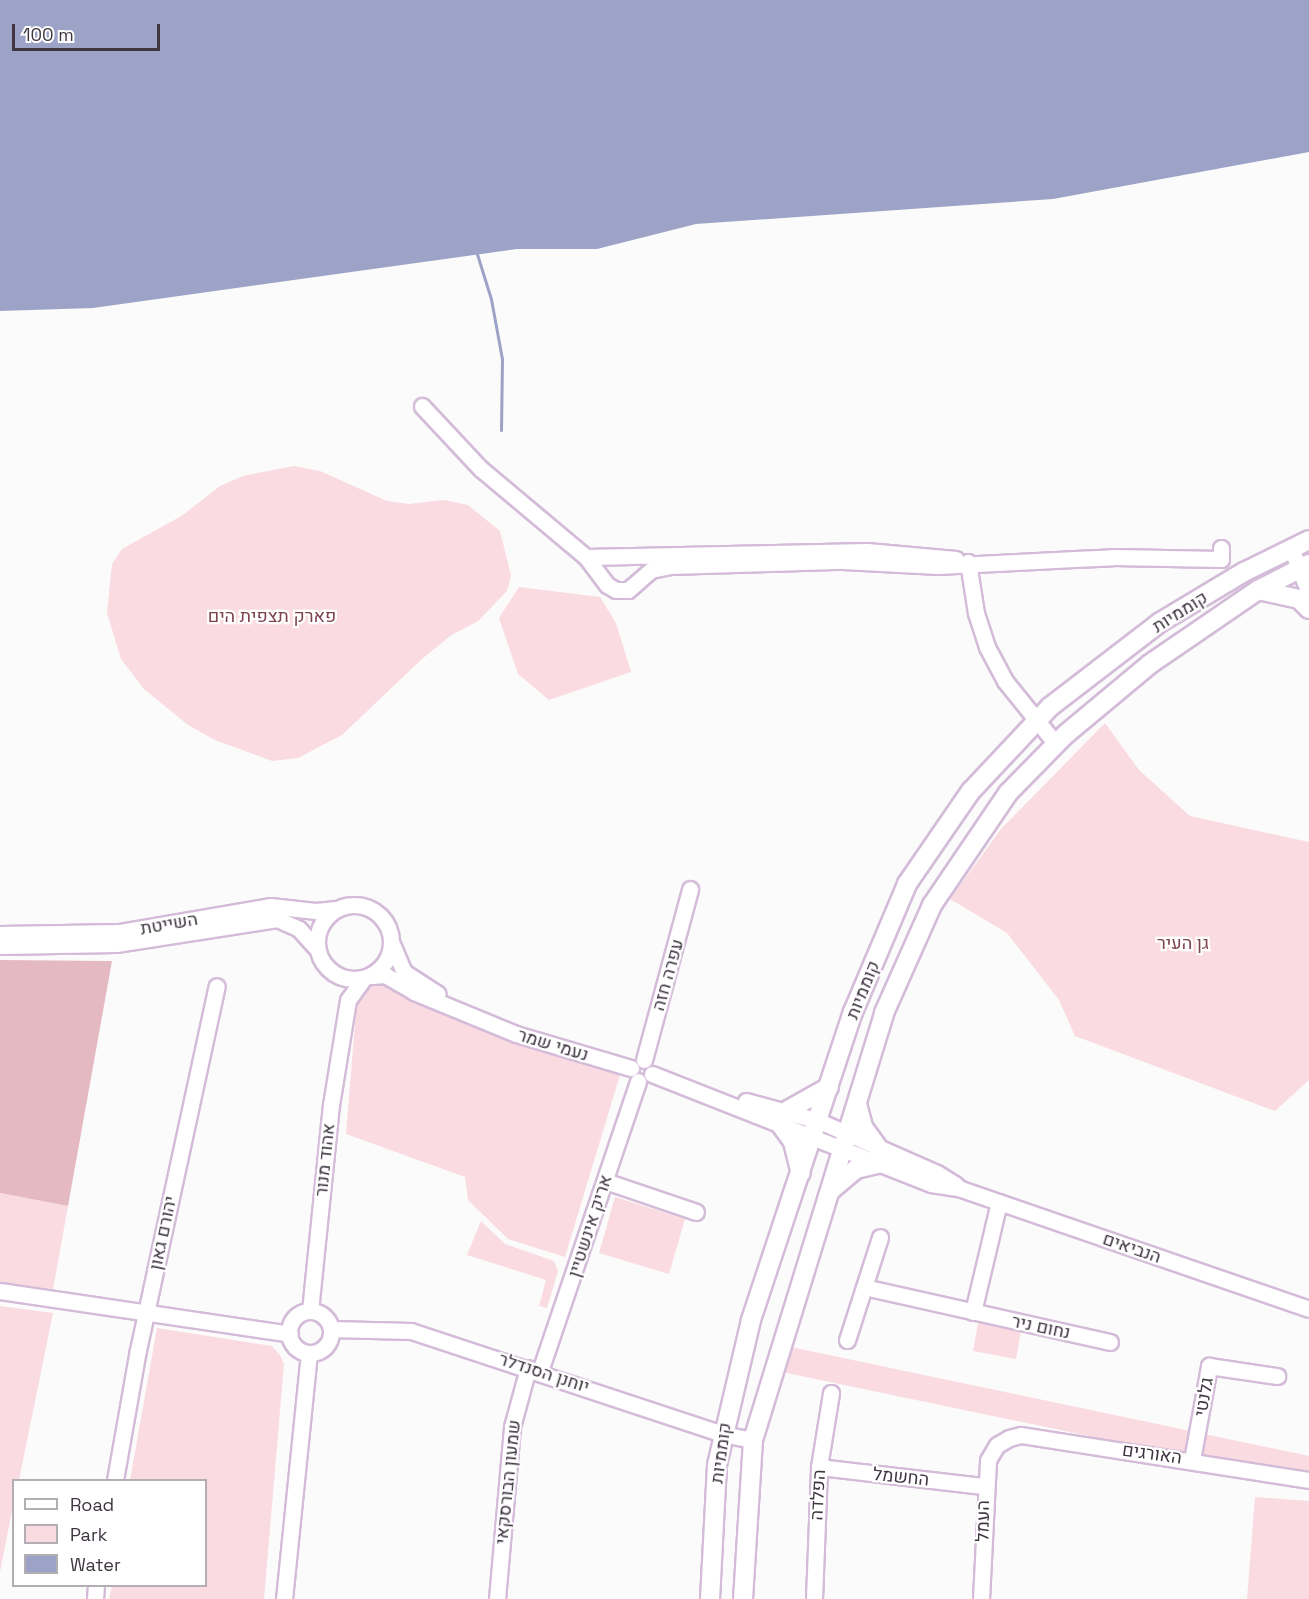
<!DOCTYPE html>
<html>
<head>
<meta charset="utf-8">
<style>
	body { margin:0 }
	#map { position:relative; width:1309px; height:1599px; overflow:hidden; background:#fbfbfb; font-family:"Space Grotesk",Heebo,sans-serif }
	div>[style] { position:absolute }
	.green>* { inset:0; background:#fadbe1 }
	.forest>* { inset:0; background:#e4b9c2 }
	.water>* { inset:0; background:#9ca3c6 }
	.stream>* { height:3px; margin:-1.5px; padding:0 1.5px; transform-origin:1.5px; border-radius:1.5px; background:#9ca3c6 }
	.roads { filter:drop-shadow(2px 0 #d4bcd9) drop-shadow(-2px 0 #d4bcd9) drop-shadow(0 2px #d4bcd9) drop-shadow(0 -2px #d4bcd9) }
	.minor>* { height:15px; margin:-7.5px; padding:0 7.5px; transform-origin:7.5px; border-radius:7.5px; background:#fff }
	.minor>.ring { margin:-7.5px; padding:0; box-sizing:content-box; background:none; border:15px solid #fff; border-radius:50% }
	.major>* { height:18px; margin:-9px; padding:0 9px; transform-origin:9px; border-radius:9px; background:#fff }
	span { translate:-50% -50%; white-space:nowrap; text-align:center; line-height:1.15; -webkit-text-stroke:4.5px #fff; paint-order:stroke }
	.street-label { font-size:18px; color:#3e3540 }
	.park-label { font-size:18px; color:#7c4250 }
	.legend { position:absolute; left:12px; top:1479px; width:195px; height:108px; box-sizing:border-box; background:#fff; border:2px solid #b2aeb3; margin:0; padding:8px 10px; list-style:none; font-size:18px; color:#3e3540 }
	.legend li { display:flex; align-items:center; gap:12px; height:30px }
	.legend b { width:30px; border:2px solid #b2aeb3 }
	.scale { position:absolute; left:12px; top:24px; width:148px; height:27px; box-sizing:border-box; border:3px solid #3e3540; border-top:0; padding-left:8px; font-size:18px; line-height:21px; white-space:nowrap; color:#3e3540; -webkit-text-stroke:4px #fff; paint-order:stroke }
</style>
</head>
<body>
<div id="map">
	<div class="green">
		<div style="clip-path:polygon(294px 466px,320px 471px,387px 501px,409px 504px,444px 500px,468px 505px,500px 531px,511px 575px,507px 591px,478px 621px,450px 636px,422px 659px,342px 735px,298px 758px,272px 761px,215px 740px,188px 725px,144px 689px,121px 659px,107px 613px,112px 564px,122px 549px,183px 515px,220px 486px,243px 476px)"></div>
		<div style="clip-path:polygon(519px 587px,600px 597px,616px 623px,631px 672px,549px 700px,518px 674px,499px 618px)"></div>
		<div style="clip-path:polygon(1105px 723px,1139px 770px,1190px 816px,1309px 842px,1309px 1080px,1275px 1111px,1075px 1036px,1059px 1000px,1007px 933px,950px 899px,1001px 829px)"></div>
		<div style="clip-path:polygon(381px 981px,447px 1011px,614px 1069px,620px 1075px,565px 1257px,508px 1239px,468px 1200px,465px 1177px,346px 1134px,357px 999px,368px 984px)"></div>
		<div style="clip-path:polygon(0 1193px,68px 1206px,53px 1289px,0 1283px)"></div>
		<div style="clip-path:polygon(615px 1197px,685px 1219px,669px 1274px,599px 1253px)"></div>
		<div style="clip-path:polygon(481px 1221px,505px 1244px,554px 1261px,558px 1271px,547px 1308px,539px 1306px,546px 1280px,467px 1255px)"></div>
		<div style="clip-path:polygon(0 1306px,53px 1313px,19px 1480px,14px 1480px,13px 1506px,0 1572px)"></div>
		<div style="clip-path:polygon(978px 1323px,1021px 1331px,1016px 1359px,973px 1351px)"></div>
		<div style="clip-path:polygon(157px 1328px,272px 1346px,280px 1355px,284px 1364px,264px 1599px,109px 1599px,112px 1586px,206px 1586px,206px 1480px,130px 1480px)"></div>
		<div style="clip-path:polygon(791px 1347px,1309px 1456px,1309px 1482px,782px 1372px)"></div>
		<div style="clip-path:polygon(1255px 1497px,1309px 1501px,1309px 1599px,1247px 1599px)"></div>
	</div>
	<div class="forest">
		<div style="clip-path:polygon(0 960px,112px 961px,68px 1206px,0 1193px)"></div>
	</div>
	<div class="water">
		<div style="clip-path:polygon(0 0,1309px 0,1309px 152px,1053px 199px,696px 224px,597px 249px,517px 249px,93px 308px,0 311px)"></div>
	</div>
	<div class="stream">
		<div style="left:477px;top:254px;width:47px;rotate:72.7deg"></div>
		<div style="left:491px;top:299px;width:61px;rotate:79.6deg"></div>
		<div style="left:502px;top:359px;width:71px;rotate:90.8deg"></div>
	</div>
	<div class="roads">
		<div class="minor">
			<div style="left:422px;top:406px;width:86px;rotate:46.9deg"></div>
			<div style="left:481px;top:469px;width:137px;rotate:40deg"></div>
			<div style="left:586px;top:557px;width:35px;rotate:53deg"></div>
			<div style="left:607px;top:585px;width:10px;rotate:29deg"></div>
			<div style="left:616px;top:590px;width:12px"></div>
			<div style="left:628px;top:590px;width:30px;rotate:-41deg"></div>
			<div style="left:651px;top:570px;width:19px;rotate:-12deg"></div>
			<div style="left:670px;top:566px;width:173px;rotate:-1.7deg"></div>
			<div style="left:843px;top:561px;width:95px;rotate:3deg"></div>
			<div style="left:938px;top:566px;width:175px;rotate:-2.9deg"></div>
			<div style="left:1113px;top:557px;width:108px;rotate:1.1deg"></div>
			<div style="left:1221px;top:559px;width:11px;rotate:-90deg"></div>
			<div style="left:1291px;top:548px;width:48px;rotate:68.2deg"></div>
			<div style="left:586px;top:557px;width:281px;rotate:-1.2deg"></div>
			<div style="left:867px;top:551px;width:89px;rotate:5.1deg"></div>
			<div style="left:968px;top:562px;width:52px;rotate:81.1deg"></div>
			<div style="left:976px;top:613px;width:36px;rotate:72deg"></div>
			<div style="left:987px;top:647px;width:38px;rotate:62deg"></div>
			<div style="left:1005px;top:681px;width:81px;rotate:51deg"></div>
			<div class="ring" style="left:317px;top:905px;width:59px;height:59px"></div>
			<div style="left:0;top:934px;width:120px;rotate:-1deg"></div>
			<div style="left:120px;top:932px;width:152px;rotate:-9.8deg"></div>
			<div style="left:270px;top:906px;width:46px;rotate:6.2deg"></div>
			<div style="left:316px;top:911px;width:20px;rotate:-6deg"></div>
			<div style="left:392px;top:944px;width:30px;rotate:67deg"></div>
			<div style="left:404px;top:972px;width:40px;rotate:32.9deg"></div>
			<div style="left:0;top:946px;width:116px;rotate:-1deg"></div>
			<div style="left:116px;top:944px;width:163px;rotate:-8.8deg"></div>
			<div style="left:277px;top:919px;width:24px;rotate:24deg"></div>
			<div style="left:299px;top:929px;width:27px;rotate:48deg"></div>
			<div style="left:372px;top:976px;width:13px;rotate:-4deg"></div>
			<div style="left:385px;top:975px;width:34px;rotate:30deg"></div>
			<div style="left:414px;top:992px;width:110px;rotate:22.4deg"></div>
			<div style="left:516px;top:1034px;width:120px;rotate:16.5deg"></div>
			<div style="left:644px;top:1060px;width:177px;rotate:-74.9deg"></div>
			<div style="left:652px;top:1074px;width:300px;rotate:21.5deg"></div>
			<div style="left:931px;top:1184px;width:30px;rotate:9deg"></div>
			<div style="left:961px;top:1189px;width:368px;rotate:19deg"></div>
			<div style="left:746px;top:1101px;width:76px;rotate:15.3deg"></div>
			<div style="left:819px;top:1121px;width:129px;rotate:23.8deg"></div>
			<div style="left:937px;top:1173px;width:22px;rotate:32deg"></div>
			<div style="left:605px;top:1181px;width:96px;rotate:18.8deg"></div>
			<div style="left:864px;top:1287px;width:252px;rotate:12.6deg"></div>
			<div style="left:0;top:1291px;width:293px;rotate:8.4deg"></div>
			<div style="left:310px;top:1311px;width:207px;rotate:-84.2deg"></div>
			<div style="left:331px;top:1105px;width:106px;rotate:-80.8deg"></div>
			<div style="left:348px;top:1000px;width:26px;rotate:-54deg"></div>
			<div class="ring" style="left:289px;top:1311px;width:27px;height:27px"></div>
			<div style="left:973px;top:1312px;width:113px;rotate:-76.7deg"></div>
			<div style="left:331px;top:1329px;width:80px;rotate:1.4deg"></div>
			<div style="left:411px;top:1331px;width:328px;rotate:18.3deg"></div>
			<div style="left:722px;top:1434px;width:32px;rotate:11deg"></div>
			<div style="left:847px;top:1340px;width:108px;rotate:-72.2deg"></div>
			<div style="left:540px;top:1371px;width:306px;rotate:-71.3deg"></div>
			<div style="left:1192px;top:1460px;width:96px;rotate:-79.7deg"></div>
			<div style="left:1209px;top:1366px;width:69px;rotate:8.4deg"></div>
			<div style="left:819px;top:1467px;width:166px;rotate:6.6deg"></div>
			<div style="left:115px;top:1480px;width:132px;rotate:-80deg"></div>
			<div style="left:138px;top:1350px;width:372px;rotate:-77.8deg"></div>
			<div style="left:95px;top:1599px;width:13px;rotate:-86deg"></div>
			<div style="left:284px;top:1599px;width:247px;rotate:-84.2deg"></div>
			<div style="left:497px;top:1599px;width:173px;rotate:-85deg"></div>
			<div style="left:512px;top:1427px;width:61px;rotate:-74.8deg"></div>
			<div style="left:814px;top:1599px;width:132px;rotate:-87.8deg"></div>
			<div style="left:819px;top:1467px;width:75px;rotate:-80.8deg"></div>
			<div style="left:981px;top:1599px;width:139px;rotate:-87.1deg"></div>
			<div style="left:988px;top:1460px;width:17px;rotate:-59deg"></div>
			<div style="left:997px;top:1445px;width:14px;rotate:-30deg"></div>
			<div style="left:1009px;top:1438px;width:12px;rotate:-14deg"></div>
			<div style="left:1021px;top:1435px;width:291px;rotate:8.9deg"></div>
		</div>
		<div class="major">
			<div style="left:1258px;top:590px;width:42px;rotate:12.4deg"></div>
			<div style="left:1299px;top:599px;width:14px;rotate:45deg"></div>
			<div style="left:857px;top:1104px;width:24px;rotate:75deg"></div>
			<div style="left:863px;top:1127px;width:24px;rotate:54deg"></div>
			<div style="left:788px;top:1110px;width:47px;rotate:-29.3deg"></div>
			<div style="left:778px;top:1121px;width:26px;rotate:54deg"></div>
			<div style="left:793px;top:1142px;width:32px;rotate:76deg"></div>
			<div style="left:832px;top:1189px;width:31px;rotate:-40deg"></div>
			<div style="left:856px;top:1169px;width:23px;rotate:-13deg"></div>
			<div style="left:710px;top:1599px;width:134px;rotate:-87deg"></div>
			<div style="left:717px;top:1465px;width:149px;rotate:-76.8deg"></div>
			<div style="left:751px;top:1320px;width:324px;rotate:-71.7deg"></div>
			<div style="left:853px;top:1012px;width:139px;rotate:-67.1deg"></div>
			<div style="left:907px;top:884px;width:113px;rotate:-55.5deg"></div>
			<div style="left:971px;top:791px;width:115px;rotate:-46.8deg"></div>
			<div style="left:1050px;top:707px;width:138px;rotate:-37.6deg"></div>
			<div style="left:1159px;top:623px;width:99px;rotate:-31deg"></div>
			<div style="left:1244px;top:572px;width:72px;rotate:-26.2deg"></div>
			<div style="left:743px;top:1599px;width:159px;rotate:-86.4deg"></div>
			<div style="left:753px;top:1440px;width:447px;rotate:-72.9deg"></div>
			<div style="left:884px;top:1013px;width:118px;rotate:-66deg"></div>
			<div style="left:932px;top:905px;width:135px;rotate:-55.8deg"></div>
			<div style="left:1008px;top:793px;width:83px;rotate:-45.5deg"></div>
			<div style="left:1066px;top:734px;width:109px;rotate:-39.8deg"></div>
			<div style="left:1150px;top:664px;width:131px;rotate:-34.4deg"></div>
			<div style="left:1258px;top:590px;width:57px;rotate:-27deg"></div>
		</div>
	</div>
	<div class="street-label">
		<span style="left:1180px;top:612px;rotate:-32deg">קוממיות</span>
		<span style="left:169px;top:924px;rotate:-10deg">השייטת</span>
		<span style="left:668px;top:975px;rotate:-74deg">עפרה חזה</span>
		<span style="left:863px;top:990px;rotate:-68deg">קוממיות</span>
		<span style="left:553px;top:1045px;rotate:17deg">נעמי שמר</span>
		<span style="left:325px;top:1160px;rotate:-84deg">אהוד מנור</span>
		<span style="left:590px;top:1226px;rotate:-72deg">אריק אינשטיין</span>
		<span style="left:163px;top:1233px;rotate:-78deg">יהורם גאון</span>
		<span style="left:1132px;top:1248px;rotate:19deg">הנביאים</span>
		<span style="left:1041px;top:1327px;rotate:12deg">נחום ניר</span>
		<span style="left:544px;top:1373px;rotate:18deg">יוחנן הסנדלר</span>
		<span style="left:1204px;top:1397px;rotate:-80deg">גלנטי</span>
		<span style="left:721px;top:1453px;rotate:-82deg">קוממיות</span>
		<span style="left:1152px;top:1454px;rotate:8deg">האורגים</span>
		<span style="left:901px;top:1477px;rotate:6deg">החשמל</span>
		<span style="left:508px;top:1482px;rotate:-84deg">שמעון הבורסקאי</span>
		<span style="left:818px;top:1495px;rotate:-87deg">הפלדה</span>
		<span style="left:983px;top:1521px;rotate:-89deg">העמל</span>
	</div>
	<div class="park-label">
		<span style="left:272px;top:616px">פארק תצפית הים</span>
		<span style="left:1183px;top:943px">גן העיר</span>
	</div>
	<ul class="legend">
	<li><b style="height:8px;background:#fff"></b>Road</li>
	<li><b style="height:16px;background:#fadbe1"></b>Park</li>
	<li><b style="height:16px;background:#9ca3c6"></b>Water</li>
	</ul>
	<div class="scale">100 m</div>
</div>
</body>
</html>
